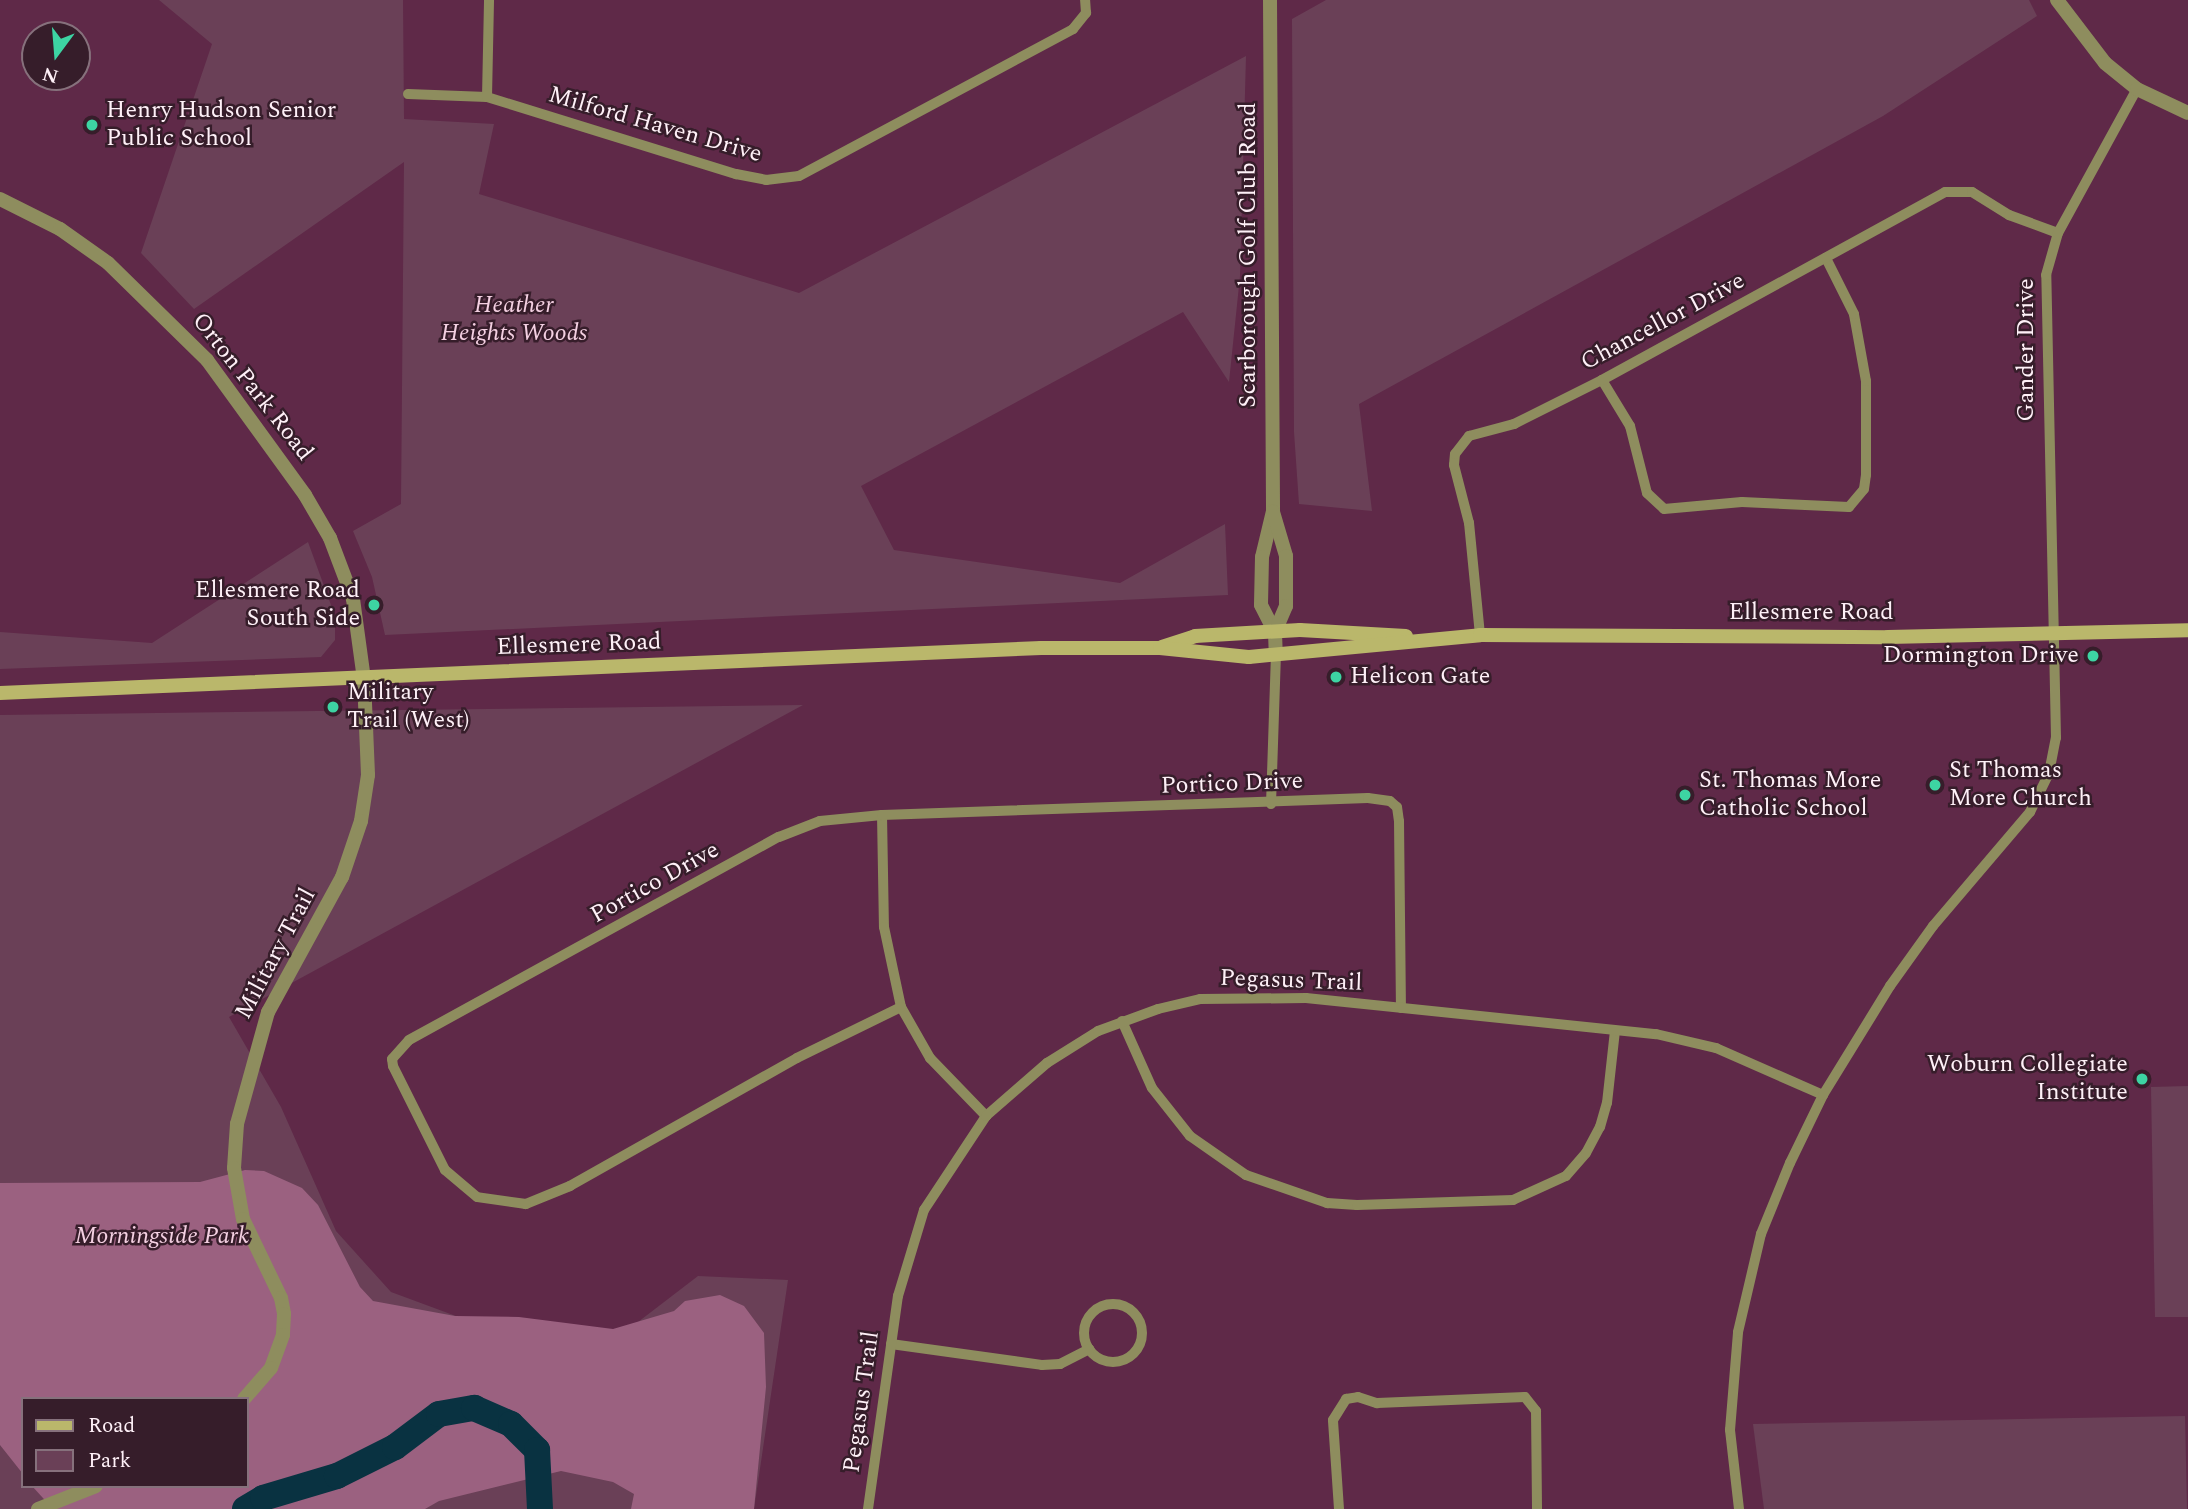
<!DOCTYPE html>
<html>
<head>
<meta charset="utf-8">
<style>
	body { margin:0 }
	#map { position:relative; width:2188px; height:1509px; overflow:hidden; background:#5f2948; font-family:Spectral,serif }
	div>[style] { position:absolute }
	.green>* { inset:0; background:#6a4057 }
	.forest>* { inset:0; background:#9b6180 }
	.river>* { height:26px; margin:-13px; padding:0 13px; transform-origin:13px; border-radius:13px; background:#093241 }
	.minor>* { height:10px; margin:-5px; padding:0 5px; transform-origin:5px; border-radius:5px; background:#8e8d5e }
	.minor>.ring { margin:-5px; padding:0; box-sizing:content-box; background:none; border:10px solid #8e8d5e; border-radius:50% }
	.tertiary>* { height:14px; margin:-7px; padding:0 7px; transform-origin:7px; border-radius:7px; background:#8e8d5e }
	.secondary>* { height:14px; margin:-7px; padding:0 7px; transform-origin:7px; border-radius:7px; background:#bab76b }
	.dots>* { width:19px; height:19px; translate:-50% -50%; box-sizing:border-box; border:4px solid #361d2a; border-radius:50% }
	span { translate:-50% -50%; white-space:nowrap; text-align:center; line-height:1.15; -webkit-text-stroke:5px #361d2a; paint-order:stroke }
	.poi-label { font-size:24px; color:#fef0f7 }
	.left { translate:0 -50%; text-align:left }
	.right { translate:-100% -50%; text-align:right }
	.street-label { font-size:24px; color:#fef0f7 }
	.park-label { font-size:24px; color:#f4d0e2; font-style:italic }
	.legend { position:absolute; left:21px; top:1397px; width:228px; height:91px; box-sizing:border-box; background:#361d2a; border:2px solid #86717c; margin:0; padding:9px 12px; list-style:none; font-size:21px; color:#fef0f7 }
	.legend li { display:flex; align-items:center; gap:14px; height:35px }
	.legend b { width:35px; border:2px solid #86717c }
	.north { position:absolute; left:21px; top:21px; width:70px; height:70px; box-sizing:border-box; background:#361d2a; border:2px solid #86717c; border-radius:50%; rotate:196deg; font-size:19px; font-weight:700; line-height:28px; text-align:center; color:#fef0f7 }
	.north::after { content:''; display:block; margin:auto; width:24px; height:32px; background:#3dd4a3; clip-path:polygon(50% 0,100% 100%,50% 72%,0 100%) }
</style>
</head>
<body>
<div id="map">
	<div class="green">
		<div style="clip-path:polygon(159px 0,403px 0,404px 119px,494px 124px,479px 194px,799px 293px,1246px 56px,1240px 276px,1229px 382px,1183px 312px,861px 486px,894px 550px,1120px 583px,1225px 524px,1228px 595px,385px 635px,372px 577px,353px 531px,401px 504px,404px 162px,194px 309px,141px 253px,212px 44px)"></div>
		<div style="clip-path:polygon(1326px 0,2029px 0,2037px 16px,1883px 116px,1359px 404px,1372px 511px,1299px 504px,1294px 432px,1292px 19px)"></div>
		<div style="clip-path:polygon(308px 542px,335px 616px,335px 640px,321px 657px,0 669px,0 632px,152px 643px)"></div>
		<div style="clip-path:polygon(evenodd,803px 705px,229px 1017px,281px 1107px,336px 1231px,391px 1292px,510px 1336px,608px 1345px,698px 1276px,788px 1280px,754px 1509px,0 1509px,0 715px,803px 705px,23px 1399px,247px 1399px,247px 1486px,23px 1486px,23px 1399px)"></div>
		<div style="clip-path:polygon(2188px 1086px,2188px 1317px,2155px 1317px,2151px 1087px)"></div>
		<div style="clip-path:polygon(2185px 1416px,2187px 1509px,1764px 1509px,1753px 1424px)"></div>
	</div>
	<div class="forest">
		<div style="clip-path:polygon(245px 1170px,264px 1171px,302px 1188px,318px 1205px,360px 1287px,373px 1301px,455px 1316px,519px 1317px,613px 1329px,674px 1311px,685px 1301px,720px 1295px,744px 1306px,764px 1333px,766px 1387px,754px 1509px,631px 1509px,634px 1494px,613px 1482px,561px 1471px,439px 1501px,425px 1509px,53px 1509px,32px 1486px,247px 1486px,247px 1399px,23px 1399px,23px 1474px,0 1445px,0 1183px,200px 1182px)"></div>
	</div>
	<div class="river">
		<div style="left:245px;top:1509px;width:21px;rotate:-31deg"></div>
		<div style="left:263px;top:1498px;width:77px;rotate:-16.6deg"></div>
		<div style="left:337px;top:1476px;width:65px;rotate:-26.6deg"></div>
		<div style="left:395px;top:1447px;width:55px;rotate:-36.9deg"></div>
		<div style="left:439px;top:1414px;width:36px;rotate:-10deg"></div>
		<div style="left:474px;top:1408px;width:40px;rotate:23.4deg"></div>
		<div style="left:511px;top:1424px;width:37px;rotate:45deg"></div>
		<div style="left:537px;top:1450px;width:59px;rotate:87.1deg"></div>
	</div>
	<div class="minor">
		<div style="left:408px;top:94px;width:79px;rotate:2.2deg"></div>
		<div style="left:487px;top:97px;width:261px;rotate:17.2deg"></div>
		<div style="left:736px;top:174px;width:31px;rotate:11deg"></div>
		<div style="left:766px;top:180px;width:33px;rotate:-7deg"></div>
		<div style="left:799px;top:176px;width:311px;rotate:-28.2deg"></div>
		<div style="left:1073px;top:29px;width:21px;rotate:-51deg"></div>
		<div style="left:1086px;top:13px;width:13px;rotate:-94deg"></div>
		<div style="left:487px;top:97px;width:97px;rotate:-88.8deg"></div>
		<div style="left:1602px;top:380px;width:54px;rotate:58.7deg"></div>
		<div style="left:1630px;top:426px;width:69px;rotate:75.8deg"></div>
		<div style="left:1647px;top:493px;width:23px;rotate:43deg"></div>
		<div style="left:1664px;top:509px;width:78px;rotate:-5.1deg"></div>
		<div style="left:1742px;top:502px;width:107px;rotate:2.7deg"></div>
		<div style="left:1849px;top:507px;width:23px;rotate:-50deg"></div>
		<div style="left:1864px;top:489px;width:14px;rotate:-82deg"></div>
		<div style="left:1866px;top:475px;width:94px;rotate:-90deg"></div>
		<div style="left:1866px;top:381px;width:68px;rotate:-100.2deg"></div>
		<div style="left:1854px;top:314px;width:63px;rotate:-116.6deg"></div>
		<div style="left:1480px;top:635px;width:113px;rotate:-95.6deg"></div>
		<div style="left:1469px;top:523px;width:60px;rotate:-104.5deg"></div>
		<div style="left:1454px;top:465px;width:11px;rotate:-85deg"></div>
		<div style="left:1455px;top:454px;width:23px;rotate:-52deg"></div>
		<div style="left:1469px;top:436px;width:47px;rotate:-14.9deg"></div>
		<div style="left:1514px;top:424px;width:98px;rotate:-26.6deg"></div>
		<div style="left:1602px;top:380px;width:391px;rotate:-28.7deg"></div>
		<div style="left:1945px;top:192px;width:27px"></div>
		<div style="left:1972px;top:192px;width:44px;rotate:31.9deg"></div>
		<div style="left:2009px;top:215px;width:52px;rotate:20.2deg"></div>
		<div style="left:1271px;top:804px;width:149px;rotate:-88.1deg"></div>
		<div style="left:882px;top:815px;width:112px;rotate:89deg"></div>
		<div style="left:884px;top:927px;width:82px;rotate:78deg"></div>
		<div style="left:901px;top:1007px;width:59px;rotate:60.4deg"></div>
		<div style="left:930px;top:1058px;width:81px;rotate:46deg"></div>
		<div style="left:901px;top:1007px;width:116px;rotate:153.9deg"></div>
		<div style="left:797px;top:1058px;width:261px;rotate:150.6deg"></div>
		<div style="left:570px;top:1186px;width:48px;rotate:157.8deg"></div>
		<div style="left:526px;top:1204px;width:49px;rotate:-171.9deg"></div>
		<div style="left:477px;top:1197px;width:42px;rotate:-139.8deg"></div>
		<div style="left:445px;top:1170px;width:116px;rotate:-116.6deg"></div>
		<div style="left:393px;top:1066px;width:7px;rotate:-98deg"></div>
		<div style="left:392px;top:1059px;width:25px;rotate:-48deg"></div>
		<div style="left:409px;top:1040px;width:422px;rotate:-28.8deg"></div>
		<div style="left:779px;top:837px;width:44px;rotate:-21.3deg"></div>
		<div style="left:820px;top:821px;width:62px;rotate:-5.5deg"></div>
		<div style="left:882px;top:815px;width:486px;rotate:-2deg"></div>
		<div style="left:1368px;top:798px;width:22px;rotate:8deg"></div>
		<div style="left:1390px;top:801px;width:9px;rotate:41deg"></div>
		<div style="left:1397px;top:807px;width:14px;rotate:82deg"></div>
		<div style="left:1399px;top:821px;width:187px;rotate:89.4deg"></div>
		<div style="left:1122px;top:1021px;width:73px;rotate:65.9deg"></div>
		<div style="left:1152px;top:1088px;width:61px;rotate:51.6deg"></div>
		<div style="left:1190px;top:1136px;width:68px;rotate:34.9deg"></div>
		<div style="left:1246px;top:1175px;width:86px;rotate:19.1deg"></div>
		<div style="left:1327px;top:1203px;width:30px;rotate:4deg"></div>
		<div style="left:1357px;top:1205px;width:156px;rotate:-1.8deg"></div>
		<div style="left:1513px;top:1200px;width:58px;rotate:-24.4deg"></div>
		<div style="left:1566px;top:1176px;width:30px;rotate:-49deg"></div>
		<div style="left:1586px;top:1153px;width:30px;rotate:-62deg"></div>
		<div style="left:1600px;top:1127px;width:25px;rotate:-74deg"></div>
		<div style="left:1607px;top:1103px;width:72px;rotate:-83.7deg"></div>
		<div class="ring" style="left:1084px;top:1304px;width:48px;height:48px"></div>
		<div style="left:891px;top:1344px;width:152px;rotate:7.9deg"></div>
		<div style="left:1042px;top:1365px;width:18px;rotate:-3deg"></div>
		<div style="left:1060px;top:1364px;width:33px;rotate:-27deg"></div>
		<div style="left:868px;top:1509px;width:215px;rotate:-82deg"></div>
		<div style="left:898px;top:1296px;width:90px;rotate:-73.2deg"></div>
		<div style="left:924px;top:1210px;width:113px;rotate:-56.6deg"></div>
		<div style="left:986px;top:1116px;width:81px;rotate:-41deg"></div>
		<div style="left:1047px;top:1063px;width:60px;rotate:-32.1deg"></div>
		<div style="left:1098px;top:1031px;width:64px;rotate:-20.1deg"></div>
		<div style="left:1158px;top:1009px;width:43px;rotate:-13.4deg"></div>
		<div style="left:1200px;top:999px;width:106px;rotate:-0.5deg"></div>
		<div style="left:1306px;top:998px;width:352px;rotate:5.9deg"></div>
		<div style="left:1656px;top:1034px;width:62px;rotate:13.1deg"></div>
		<div style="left:1716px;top:1048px;width:117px;rotate:23.7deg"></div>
		<div style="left:1339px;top:1509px;width:89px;rotate:-93.9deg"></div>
		<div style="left:1333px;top:1420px;width:25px;rotate:-58deg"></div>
		<div style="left:1346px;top:1399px;width:12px;rotate:-9deg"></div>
		<div style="left:1358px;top:1397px;width:20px;rotate:18deg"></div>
		<div style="left:1377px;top:1403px;width:148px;rotate:-2.3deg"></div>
		<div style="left:1525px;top:1397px;width:18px;rotate:52deg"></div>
		<div style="left:1536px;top:1411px;width:98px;rotate:89.4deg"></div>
		<div style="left:1739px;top:1509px;width:80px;rotate:-96.5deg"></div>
		<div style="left:1730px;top:1430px;width:98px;rotate:-85.3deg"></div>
		<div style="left:1738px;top:1332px;width:101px;rotate:-76.8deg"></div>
		<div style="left:1761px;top:1234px;width:77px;rotate:-67.8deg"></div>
		<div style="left:1790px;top:1163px;width:76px;rotate:-64.1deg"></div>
		<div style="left:1823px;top:1095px;width:128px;rotate:-58.4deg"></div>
		<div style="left:1890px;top:986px;width:74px;rotate:-54.4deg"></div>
		<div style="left:1933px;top:926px;width:150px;rotate:-49.6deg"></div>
		<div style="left:2030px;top:812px;width:43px;rotate:-64deg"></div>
		<div style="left:2049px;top:773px;width:36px;rotate:-79deg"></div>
		<div style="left:2056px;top:738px;width:463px;rotate:-91.2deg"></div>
		<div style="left:2046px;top:275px;width:44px;rotate:-74.1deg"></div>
		<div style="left:2058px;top:233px;width:164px;rotate:-61.3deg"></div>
	</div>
	<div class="tertiary">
		<div style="left:1270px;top:0;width:511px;rotate:89.66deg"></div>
		<div style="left:1273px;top:511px;width:47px;rotate:103.4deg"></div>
		<div style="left:1262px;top:557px;width:48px;rotate:91.2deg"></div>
		<div style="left:1261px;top:605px;width:30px;rotate:63deg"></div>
		<div style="left:1275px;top:632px;width:23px;rotate:88deg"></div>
		<div style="left:2057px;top:0;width:79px;rotate:52.7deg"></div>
		<div style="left:2105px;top:63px;width:41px;rotate:39.1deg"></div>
		<div style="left:2137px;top:89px;width:56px;rotate:25.2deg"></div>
		<div style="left:0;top:199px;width:67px;rotate:26.6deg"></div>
		<div style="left:60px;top:229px;width:59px;rotate:35.3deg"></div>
		<div style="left:108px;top:263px;width:139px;rotate:44.4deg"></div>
		<div style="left:207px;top:360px;width:167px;rotate:54deg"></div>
		<div style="left:305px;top:495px;width:50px;rotate:59.8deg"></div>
		<div style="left:330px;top:538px;width:65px;rotate:69.3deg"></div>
		<div style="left:353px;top:599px;width:81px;rotate:82.2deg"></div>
		<div style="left:364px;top:679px;width:96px;rotate:87.6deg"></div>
		<div style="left:368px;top:775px;width:47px;rotate:98.7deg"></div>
		<div style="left:361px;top:821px;width:59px;rotate:108.7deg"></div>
		<div style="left:342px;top:877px;width:154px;rotate:118.7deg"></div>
		<div style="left:268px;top:1012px;width:116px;rotate:105.5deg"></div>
		<div style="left:237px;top:1124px;width:44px;rotate:93.9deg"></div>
		<div style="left:234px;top:1168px;width:52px;rotate:80deg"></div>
		<div style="left:243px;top:1219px;width:88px;rotate:64.3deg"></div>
		<div style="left:281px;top:1298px;width:16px;rotate:79deg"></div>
		<div style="left:284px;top:1314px;width:21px;rotate:93deg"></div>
		<div style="left:283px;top:1335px;width:35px;rotate:110deg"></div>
		<div style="left:271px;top:1368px;width:41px;rotate:131.1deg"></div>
		<div style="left:1273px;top:512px;width:46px;rotate:73.5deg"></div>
		<div style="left:1286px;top:556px;width:50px;rotate:90deg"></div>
		<div style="left:1286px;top:606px;width:28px;rotate:113deg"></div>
		<div style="left:38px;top:1509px;width:62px;rotate:-21.6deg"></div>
	</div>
	<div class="secondary">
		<div style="left:1162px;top:647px;width:35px;rotate:-18deg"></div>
		<div style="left:1195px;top:636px;width:105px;rotate:-3.3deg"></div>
		<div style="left:1300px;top:630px;width:106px;rotate:3.2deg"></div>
		<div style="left:0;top:693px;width:1042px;rotate:-2.48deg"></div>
		<div style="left:1041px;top:648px;width:119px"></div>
		<div style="left:1160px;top:648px;width:89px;rotate:5.8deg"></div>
		<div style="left:1249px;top:657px;width:232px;rotate:-5.4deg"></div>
		<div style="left:1480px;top:635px;width:408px;rotate:0.3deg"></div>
		<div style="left:1888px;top:637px;width:300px;rotate:-1.3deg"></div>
	</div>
	<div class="dots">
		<div style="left:92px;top:125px;background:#3dd4a3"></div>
		<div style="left:374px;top:605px;background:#3dd4a3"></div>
		<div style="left:2093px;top:656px;background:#3dd4a3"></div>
		<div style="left:1336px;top:677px;background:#3dd4a3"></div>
		<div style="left:333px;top:707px;background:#3dd4a3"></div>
		<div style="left:1935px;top:785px;background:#3dd4a3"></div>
		<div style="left:1685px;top:795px;background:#3dd4a3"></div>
		<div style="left:2142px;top:1079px;background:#3dd4a3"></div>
	</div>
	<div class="poi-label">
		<span class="left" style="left:106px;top:125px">Henry Hudson Senior<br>Public School</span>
		<span class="right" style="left:360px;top:605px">Ellesmere Road<br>South Side</span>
		<span class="right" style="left:2079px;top:656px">Dormington Drive</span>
		<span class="left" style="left:1350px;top:677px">Helicon Gate</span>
		<span class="left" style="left:347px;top:707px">Military<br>Trail (West)</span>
		<span class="left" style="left:1949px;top:785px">St Thomas<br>More Church</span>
		<span class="left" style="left:1699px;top:795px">St. Thomas More<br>Catholic School</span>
		<span class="right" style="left:2128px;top:1079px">Woburn Collegiate<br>Institute</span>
	</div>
	<div class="street-label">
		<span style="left:655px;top:125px;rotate:16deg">Milford Haven Drive</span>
		<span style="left:1249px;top:255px;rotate:-90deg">Scarborough Golf Club Road</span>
		<span style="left:1663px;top:322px;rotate:-28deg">Chancellor Drive</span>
		<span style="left:2027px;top:350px;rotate:-90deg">Gander Drive</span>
		<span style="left:252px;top:387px;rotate:52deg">Orton Park Road</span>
		<span style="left:1811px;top:613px">Ellesmere Road</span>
		<span style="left:579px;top:645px;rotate:-2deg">Ellesmere Road</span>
		<span style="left:1232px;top:784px;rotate:-2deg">Portico Drive</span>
		<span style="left:655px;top:883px;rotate:-29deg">Portico Drive</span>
		<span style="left:276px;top:954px;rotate:-62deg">Military Trail</span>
		<span style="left:1291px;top:981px;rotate:2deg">Pegasus Trail</span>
		<span style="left:862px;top:1402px;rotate:-82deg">Pegasus Trail</span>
	</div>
	<div class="park-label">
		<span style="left:514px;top:320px">Heather<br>Heights Woods</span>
		<span style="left:162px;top:1237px">Morningside Park</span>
	</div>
	<ul class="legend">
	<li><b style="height:9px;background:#bab76b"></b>Road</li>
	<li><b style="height:19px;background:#6a4057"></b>Park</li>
	</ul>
	<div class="north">N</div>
</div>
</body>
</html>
